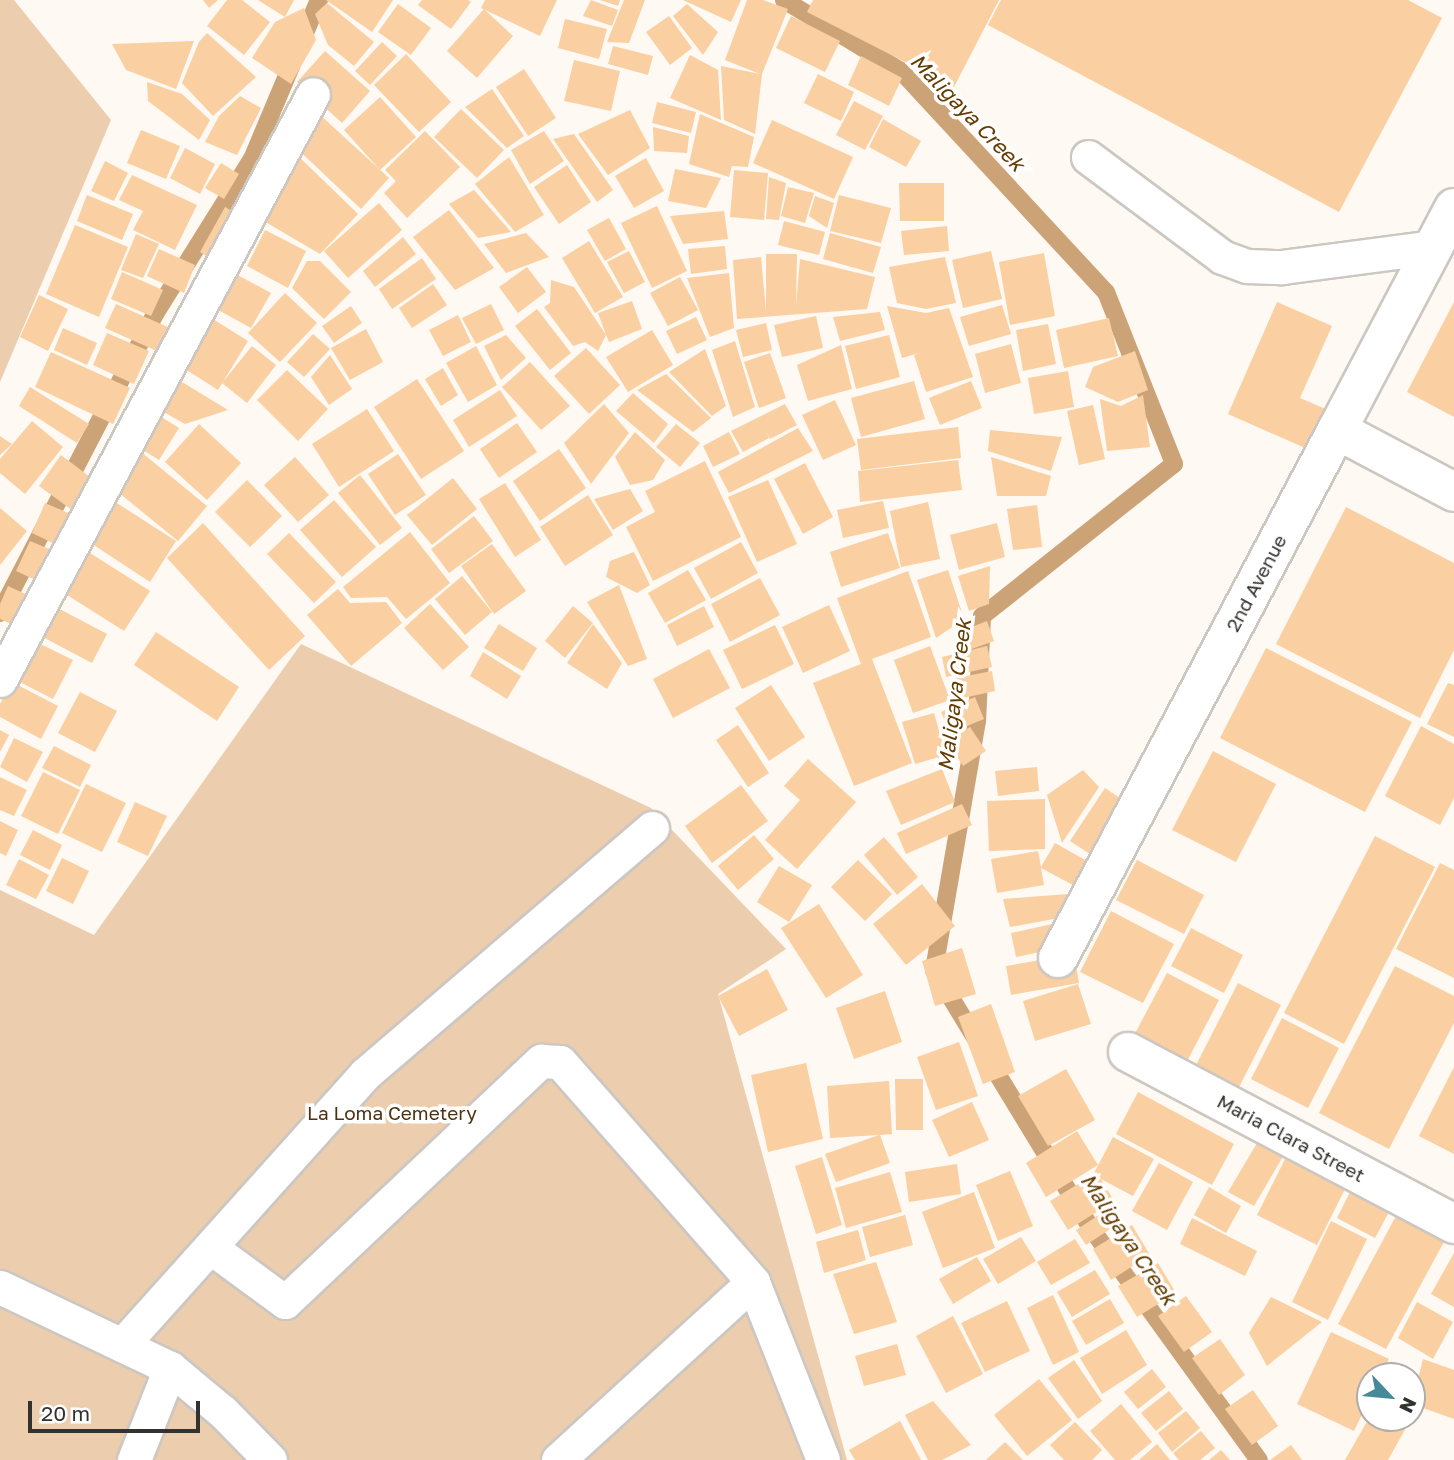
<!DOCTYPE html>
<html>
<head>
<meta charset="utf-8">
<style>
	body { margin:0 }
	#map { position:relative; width:1454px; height:1460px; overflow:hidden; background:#fff9f3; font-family:"Golos Text",sans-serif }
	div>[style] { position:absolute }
	.green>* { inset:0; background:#eccdae }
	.stream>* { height:18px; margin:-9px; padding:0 9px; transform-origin:9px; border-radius:9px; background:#cca377 }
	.building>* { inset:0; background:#facfa1 }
	.roads { filter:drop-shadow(2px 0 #ccc7c1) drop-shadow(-2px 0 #ccc7c1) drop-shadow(0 2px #ccc7c1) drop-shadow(0 -2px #ccc7c1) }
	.service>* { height:33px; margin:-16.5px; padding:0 16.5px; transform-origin:16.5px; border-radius:16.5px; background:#fff }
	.pedestrian>* { height:38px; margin:-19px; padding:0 19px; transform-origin:19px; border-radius:19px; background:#fff }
	.minor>* { height:38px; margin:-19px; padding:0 19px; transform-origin:19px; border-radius:19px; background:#fff }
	span { translate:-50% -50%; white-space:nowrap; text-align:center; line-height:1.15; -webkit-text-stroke:7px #fff; paint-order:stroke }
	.street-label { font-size:19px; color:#343230 }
	.park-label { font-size:19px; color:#4e310e }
	.water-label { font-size:21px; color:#633c02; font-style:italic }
	.north { position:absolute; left:1356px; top:1362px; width:70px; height:70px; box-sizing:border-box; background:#fff; border:2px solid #aeadac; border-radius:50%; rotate:116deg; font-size:19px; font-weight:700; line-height:28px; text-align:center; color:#343230 }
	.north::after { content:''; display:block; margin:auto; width:24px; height:32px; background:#468a99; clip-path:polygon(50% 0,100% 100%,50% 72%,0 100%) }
	.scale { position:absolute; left:28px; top:1401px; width:172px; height:32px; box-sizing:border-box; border:4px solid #343230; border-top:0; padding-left:9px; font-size:21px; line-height:24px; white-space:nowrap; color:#343230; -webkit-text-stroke:5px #fff; paint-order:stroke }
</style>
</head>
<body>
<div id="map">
	<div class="green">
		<div style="clip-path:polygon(0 0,14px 0,111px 120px,0 382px)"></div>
		<div style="clip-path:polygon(301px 644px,651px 808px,786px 949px,718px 994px,847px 1460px,0 1460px,0 890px,94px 935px)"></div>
	</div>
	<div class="stream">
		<div style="left:784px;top:0;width:137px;rotate:31.3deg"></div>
		<div style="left:901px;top:71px;width:301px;rotate:47.2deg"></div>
		<div style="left:1106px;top:292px;width:185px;rotate:68.4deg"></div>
		<div style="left:1174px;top:464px;width:245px;rotate:141.6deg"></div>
		<div style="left:982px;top:616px;width:105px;rotate:92.7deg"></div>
		<div style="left:977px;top:721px;width:253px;rotate:99.8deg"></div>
		<div style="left:934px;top:970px;width:306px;rotate:58.7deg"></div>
		<div style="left:1093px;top:1231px;width:283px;rotate:54.1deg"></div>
		<div style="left:0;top:613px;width:337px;rotate:-62.6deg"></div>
		<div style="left:155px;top:314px;width:183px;rotate:-58deg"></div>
		<div style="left:252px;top:159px;width:173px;rotate:-67.2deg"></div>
	</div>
	<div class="building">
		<div style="clip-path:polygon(203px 0,218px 0,209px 8px)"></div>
		<div style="clip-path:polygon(227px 0,242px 0,270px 22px,244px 55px,207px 26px)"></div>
		<div style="clip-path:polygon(258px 0,294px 0,285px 17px)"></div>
		<div style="clip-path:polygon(326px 0,393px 0,372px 32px)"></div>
		<div style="clip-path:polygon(422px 0,468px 0,471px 2px,451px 29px,418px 5px)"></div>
		<div style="clip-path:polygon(485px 0,557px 0,540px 36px,481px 8px)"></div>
		<div style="clip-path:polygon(591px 0,618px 10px,612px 26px,583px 16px)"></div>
		<div style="clip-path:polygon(600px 0,620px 0,618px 6px)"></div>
		<div style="clip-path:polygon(624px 0,645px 0,629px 43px,607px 42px)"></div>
		<div style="clip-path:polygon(683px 0,741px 0,731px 22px)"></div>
		<div style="clip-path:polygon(747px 0,763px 0,788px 9px,762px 74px,755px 134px,724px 120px,721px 66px,760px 74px,725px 60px)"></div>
		<div style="clip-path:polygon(813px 0,999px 0,954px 87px,807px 12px)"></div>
		<div style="clip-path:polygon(1001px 0,1408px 0,1442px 18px,1339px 212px,988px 25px)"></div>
		<div style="clip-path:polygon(327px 3px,374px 42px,354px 66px,328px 45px,315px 14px)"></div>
		<div style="clip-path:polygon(398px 4px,431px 28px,411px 55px,378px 32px)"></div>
		<div style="clip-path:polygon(687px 4px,718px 32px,703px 55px,673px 16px)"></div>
		<div style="clip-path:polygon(304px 8px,316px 40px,291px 84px,252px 58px,275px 22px)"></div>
		<div style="clip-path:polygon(484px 9px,513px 36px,477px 78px,447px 51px)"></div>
		<div style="clip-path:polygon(669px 16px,692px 48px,670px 65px,646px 32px)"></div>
		<div style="clip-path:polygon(791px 16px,840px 41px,825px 72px,776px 48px)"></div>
		<div style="clip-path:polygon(565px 19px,607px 29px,599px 59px,558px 48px)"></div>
		<div style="clip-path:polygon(207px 33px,256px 77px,213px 116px,182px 83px,199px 42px)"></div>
		<div style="clip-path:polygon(194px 41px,176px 89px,126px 70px,112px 44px)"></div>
		<div style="clip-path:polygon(382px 42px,397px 56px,370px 85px,355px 71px)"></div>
		<div style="clip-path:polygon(613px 46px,653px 56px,648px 75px,608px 64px)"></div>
		<div style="clip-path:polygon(325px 51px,370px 91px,342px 123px,297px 82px)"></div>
		<div style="clip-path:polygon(406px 54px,451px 102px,419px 132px,374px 85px)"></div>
		<div style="clip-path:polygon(690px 55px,718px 70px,721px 120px,670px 98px)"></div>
		<div style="clip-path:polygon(861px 56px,902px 78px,889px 106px,848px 85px)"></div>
		<div style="clip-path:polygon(574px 60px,620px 71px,611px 111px,564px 101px)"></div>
		<div style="clip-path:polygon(524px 69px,556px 118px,528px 136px,496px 87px)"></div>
		<div style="clip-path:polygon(818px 74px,854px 92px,841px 121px,804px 103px)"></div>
		<div style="clip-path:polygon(147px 82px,182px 94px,210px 120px,199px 140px,148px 101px)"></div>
		<div style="clip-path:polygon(492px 89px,524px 136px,507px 148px,465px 107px)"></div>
		<div style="clip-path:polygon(240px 96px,261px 108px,237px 155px,205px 142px,219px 116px)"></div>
		<div style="clip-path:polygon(380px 97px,416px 137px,380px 170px,344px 130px)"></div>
		<div style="clip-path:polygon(854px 101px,883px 116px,865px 150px,836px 135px)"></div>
		<div style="clip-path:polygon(657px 102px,696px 112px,691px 133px,652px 123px)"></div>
		<div style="clip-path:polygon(461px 109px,504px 150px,477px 178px,434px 137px)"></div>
		<div style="clip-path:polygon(630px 110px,650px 148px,608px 175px,578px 134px)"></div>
		<div style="clip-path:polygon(319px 114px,389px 178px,361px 209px,292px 144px)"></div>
		<div style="clip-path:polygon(700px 114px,754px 137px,748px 167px,732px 166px,729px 177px,689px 164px)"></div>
		<div style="clip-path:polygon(883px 119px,921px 141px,906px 167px,869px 147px)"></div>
		<div style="clip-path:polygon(772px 120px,853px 157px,834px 199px,753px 163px)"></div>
		<div style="clip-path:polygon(653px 127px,689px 136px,687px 153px,654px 151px)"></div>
		<div style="clip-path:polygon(141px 130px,180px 146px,166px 179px,127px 163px)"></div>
		<div style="clip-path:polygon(425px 131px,460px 167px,407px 218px,384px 193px,396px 181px,385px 170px)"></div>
		<div style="clip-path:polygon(544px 131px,564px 161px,530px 184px,511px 150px)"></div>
		<div style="clip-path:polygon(574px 134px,613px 190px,597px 202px,553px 139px)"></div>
		<div style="clip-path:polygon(185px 148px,215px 164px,200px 194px,170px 178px)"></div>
		<div style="clip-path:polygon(291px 149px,358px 214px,320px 254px,252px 214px)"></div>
		<div style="clip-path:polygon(509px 157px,544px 215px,515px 232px,475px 184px)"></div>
		<div style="clip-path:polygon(646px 158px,664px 191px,634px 208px,615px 176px)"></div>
		<div style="clip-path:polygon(105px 161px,128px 173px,114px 201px,91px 191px)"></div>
		<div style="clip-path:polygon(221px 163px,239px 174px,224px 199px,205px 188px)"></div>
		<div style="clip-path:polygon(567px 165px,591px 202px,559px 224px,534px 187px)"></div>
		<div style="clip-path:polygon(675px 169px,721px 178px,706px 208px,668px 201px)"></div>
		<div style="clip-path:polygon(734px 170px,768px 173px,764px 220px,730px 217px)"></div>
		<div style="clip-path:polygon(132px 175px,197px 205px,175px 250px,133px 230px,143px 211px,119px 200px)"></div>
		<div style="clip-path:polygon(769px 177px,786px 183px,779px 220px,766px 219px)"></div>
		<div style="clip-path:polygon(899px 183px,944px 183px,944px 221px,900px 221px)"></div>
		<div style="clip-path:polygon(788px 187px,814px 193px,805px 223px,781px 216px)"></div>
		<div style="clip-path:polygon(474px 190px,511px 232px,478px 238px,449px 204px)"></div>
		<div style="clip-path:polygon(87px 195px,133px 214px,122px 240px,77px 221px)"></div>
		<div style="clip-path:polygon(839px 195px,891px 208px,881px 243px,830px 231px)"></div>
		<div style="clip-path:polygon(815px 196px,834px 203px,827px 228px,809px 216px)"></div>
		<div style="clip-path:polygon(379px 203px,402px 230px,348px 278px,324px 251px)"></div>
		<div style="clip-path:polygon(657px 206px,687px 271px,652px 288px,621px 223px)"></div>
		<div style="clip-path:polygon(225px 207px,242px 217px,216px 262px,200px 252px)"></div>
		<div style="clip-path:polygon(449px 210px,494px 268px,455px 290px,413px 237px)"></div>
		<div style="clip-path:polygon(724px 211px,728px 239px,683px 244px,670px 216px)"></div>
		<div style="clip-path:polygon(609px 218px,626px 249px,605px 261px,587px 230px)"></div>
		<div style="clip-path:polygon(784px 221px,825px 232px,819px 255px,778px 245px)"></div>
		<div style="clip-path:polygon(75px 225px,128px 247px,99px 317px,46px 294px)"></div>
		<div style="clip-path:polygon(947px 226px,949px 251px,904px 255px,901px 231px)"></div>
		<div style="clip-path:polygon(265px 230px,306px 251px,288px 288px,247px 266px)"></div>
		<div style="clip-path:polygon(526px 233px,549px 257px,506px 273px,484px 244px)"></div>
		<div style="clip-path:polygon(830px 233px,881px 247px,873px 273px,823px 259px)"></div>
		<div style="clip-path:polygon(136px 234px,159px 244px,143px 278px,121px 270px)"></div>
		<div style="clip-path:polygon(403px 237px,416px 254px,375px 287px,363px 271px)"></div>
		<div style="clip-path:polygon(589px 241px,623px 297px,595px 313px,562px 258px)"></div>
		<div style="clip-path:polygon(725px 246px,727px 269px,691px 274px,688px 249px)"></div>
		<div style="clip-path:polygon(159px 249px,195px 265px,184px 293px,147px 276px)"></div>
		<div style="clip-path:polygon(629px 251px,645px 282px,624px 293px,607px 262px)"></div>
		<div style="clip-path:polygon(991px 251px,1002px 299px,963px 308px,952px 260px)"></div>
		<div style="clip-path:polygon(1044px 253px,1055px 316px,1010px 325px,999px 262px)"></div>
		<div style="clip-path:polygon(766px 254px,797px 254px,796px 305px,800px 259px,875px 277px,867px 309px,737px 319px,733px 260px,761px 257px,766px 311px)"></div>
		<div style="clip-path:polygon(945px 257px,956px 303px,926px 309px,897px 303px,889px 267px)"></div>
		<div style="clip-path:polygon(422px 258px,436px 279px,392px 309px,379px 289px)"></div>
		<div style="clip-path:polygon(307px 261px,320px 261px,351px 292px,324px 319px,292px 288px)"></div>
		<div style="clip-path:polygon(221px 266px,271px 293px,251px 328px,202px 301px)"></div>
		<div style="clip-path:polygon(527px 267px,546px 292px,518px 313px,499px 287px)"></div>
		<div style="clip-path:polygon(122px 272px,163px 290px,151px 316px,111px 299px)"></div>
		<div style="clip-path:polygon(729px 273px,734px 328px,710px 337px,687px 278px)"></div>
		<div style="clip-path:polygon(680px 277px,698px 310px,668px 326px,650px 293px)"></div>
		<div style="clip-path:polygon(551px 280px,574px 287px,606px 335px,598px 313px,632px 301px,642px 329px,609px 342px,606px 335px,598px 351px,585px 342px,573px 346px,544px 307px,550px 303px)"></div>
		<div style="clip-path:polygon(433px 284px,447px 305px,412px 328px,399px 308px)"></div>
		<div style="clip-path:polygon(285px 293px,317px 323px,280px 362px,248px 333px)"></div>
		<div style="clip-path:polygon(39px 295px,68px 309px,48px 351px,20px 337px)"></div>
		<div style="clip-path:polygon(1277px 302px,1332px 326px,1300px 398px,1330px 411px,1312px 451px,1228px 414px)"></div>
		<div style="clip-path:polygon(1454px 302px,1454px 417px,1407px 392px)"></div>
		<div style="clip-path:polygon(116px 304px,170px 328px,159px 352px,105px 328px)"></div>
		<div style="clip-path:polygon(491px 304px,504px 330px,476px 344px,462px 318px)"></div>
		<div style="clip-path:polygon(1002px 305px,1011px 334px,969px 346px,960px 317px)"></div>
		<div style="clip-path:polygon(351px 306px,362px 323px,334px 343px,322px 326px)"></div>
		<div style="clip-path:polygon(887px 306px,926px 313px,949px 308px,973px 377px,926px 392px,914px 355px,922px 352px,902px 358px)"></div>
		<div style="clip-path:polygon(537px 309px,571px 353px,550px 370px,515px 326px)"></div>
		<div style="clip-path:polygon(200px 311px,248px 341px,218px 390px,171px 360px)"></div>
		<div style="clip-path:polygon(880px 312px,885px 330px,840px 341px,833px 317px)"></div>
		<div style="clip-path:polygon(458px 315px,471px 342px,443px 356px,429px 330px)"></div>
		<div style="clip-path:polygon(816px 316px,823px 348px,782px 357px,774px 325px)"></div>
		<div style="clip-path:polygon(696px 317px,707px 340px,677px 354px,666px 331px)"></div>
		<div style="clip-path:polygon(1109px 318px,1118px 356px,1064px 368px,1056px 330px)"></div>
		<div style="clip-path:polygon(766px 323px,772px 350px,743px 357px,736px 330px)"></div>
		<div style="clip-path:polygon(1048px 324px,1056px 364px,1023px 371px,1016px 330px)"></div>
		<div style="clip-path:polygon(63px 328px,97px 343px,87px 365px,54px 350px)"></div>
		<div style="clip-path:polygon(366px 329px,383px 362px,350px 380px,331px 348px)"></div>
		<div style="clip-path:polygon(652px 330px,673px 365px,628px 392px,606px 357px)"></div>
		<div style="clip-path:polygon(107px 333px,149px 351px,134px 384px,93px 365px)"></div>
		<div style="clip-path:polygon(313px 334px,330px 349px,304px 377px,287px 362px)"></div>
		<div style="clip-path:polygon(506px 335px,526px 358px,501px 380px,484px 346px)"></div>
		<div style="clip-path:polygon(889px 335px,900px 377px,856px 389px,845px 346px)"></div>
		<div style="clip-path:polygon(735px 341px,755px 407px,733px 417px,712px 350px)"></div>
		<div style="clip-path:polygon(1011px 344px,1021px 383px,985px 393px,975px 354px)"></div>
		<div style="clip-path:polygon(841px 345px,852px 389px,808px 401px,797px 365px)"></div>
		<div style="clip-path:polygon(252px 346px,276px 365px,247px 403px,222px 383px)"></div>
		<div style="clip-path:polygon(476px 346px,497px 385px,468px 402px,446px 363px)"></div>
		<div style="clip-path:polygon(586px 348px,620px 385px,589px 414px,554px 376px)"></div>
		<div style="clip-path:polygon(705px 349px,726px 406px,712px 416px,669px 372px)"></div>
		<div style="clip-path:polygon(1135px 351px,1148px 390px,1118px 402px,1085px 387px,1093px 367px)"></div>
		<div style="clip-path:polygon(51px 352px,130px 388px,113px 424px,35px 387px)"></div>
		<div style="clip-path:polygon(770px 353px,786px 398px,759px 408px,744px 362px)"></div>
		<div style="clip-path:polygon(330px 355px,352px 389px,329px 405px,311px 377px)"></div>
		<div style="clip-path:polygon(530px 362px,570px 406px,541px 430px,502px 387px)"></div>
		<div style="clip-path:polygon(443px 368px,458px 395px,441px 406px,425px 379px)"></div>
		<div style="clip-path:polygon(287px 370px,328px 409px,298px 441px,257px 400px)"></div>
		<div style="clip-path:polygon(164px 371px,228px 410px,185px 424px,146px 402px)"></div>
		<div style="clip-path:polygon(1068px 371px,1074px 407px,1034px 414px,1028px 378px)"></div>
		<div style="clip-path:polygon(666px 374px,711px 418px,693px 432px,637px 390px)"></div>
		<div style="clip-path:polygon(417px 379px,464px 451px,421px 479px,374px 407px)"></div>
		<div style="clip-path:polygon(914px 381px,925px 419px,861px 437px,851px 398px)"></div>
		<div style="clip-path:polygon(971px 381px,982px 408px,940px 425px,929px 398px)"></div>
		<div style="clip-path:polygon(30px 387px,89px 424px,77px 443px,19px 406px)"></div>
		<div style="clip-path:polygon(500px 390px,517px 416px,469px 447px,453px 420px)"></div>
		<div style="clip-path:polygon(633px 393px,668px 424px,654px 443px,616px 411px)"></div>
		<div style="clip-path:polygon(1143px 395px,1150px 447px,1107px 451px,1100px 399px,1121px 406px)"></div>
		<div style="clip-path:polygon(835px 400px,856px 445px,823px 460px,802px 415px)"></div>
		<div style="clip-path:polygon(604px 404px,629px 433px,591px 484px,564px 443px)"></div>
		<div style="clip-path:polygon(785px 404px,797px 425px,770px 439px,766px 431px,769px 438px,743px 452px,731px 431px)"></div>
		<div style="clip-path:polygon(1093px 405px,1105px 459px,1079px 465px,1067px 411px)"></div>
		<div style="clip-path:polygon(147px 408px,179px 428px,159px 460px,127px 440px)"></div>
		<div style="clip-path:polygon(367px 409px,394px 451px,339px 487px,312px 444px)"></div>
		<div style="clip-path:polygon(32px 421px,63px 447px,25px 494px,0 473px,0 459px)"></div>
		<div style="clip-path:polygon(517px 423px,537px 452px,499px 478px,480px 449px)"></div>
		<div style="clip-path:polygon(199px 424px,241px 463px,207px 500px,165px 462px)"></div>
		<div style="clip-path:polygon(676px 424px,700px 443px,680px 467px,656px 447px)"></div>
		<div style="clip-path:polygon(958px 427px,961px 458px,861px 470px,857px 439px)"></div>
		<div style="clip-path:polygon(798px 428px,813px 451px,729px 493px,718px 472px)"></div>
		<div style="clip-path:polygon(990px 430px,1062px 437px,1051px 471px,988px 451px)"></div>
		<div style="clip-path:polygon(635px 432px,665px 460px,653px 480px,630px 485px,615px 457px)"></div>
		<div style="clip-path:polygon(729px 432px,740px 454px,713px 467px,703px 446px)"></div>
		<div style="clip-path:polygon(0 436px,12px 444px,0 455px)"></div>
		<div style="clip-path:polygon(559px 449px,586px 488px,540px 521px,513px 481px)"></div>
		<div style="clip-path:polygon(141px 452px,207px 506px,178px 541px,113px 488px)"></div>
		<div style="clip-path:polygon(398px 454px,426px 495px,395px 515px,368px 474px)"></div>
		<div style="clip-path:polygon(61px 455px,94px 480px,72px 510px,39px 486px)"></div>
		<div style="clip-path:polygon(295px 457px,329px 495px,298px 522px,264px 485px)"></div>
		<div style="clip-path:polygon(991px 457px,1051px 476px,1046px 496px,997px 496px)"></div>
		<div style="clip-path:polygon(958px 460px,962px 490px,860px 502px,858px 471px)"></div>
		<div style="clip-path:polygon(705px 461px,741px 537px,653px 581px,626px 527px,655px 512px,645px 491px)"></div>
		<div style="clip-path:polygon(805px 463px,833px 517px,803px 534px,774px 479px)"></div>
		<div style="clip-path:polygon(360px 475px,402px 528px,380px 545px,338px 493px)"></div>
		<div style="clip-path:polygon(453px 478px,477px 509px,432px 545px,407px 515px)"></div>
		<div style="clip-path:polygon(247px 480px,282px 516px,250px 547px,215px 512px)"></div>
		<div style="clip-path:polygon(768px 480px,797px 544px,757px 562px,728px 497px)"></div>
		<div style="clip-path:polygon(505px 483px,541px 540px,515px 557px,479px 499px)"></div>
		<div style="clip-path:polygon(630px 489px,643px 511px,613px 530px,594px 499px)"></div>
		<div style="clip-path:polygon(588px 495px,613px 535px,565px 566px,540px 527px)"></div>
		<div style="clip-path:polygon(109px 498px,176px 541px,150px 582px,83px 538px)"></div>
		<div style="clip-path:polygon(334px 500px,376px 547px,342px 577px,300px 530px)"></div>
		<div style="clip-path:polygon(883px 501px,889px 528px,843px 538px,837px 510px)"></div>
		<div style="clip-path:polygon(928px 502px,940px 559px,901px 567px,890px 511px)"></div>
		<div style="clip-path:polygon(45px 503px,73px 515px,59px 546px,32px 533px)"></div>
		<div style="clip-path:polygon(1037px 505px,1042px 547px,1013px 550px,1007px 509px)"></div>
		<div style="clip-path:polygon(1346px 507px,1454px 563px,1454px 650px,1420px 718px,1276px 644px)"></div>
		<div style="clip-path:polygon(0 508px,27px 531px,0 565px)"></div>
		<div style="clip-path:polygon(474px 516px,493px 541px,449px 573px,431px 549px)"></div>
		<div style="clip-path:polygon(203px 523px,305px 636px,269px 670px,167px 558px)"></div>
		<div style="clip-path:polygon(997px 523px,1005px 557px,959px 570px,950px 535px)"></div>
		<div style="clip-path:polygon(410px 532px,450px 583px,406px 619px,387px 597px,351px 598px,343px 587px)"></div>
		<div style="clip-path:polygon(289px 533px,336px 582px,314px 603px,267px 554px)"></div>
		<div style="clip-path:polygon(888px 533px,900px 568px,841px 587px,830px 552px)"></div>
		<div style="clip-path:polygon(30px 541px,59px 553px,44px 584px,16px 571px)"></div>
		<div style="clip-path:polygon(741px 542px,758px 573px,711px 599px,694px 568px)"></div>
		<div style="clip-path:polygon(492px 544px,526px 591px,494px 614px,461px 566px)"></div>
		<div style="clip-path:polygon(82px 548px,150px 591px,124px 631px,56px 588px)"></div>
		<div style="clip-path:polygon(634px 552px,650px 585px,637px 593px,606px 577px,610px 561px)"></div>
		<div style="clip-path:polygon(990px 566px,989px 604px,969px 611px,958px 576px)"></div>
		<div style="clip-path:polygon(688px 570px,706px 600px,665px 623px,648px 593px)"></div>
		<div style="clip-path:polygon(948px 570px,964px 619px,936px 638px,917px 580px)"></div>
		<div style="clip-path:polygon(908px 571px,931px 637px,872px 659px,912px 763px,854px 786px,813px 683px,861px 664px,837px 598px)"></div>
		<div style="clip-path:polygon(462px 576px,492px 612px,465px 635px,435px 599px)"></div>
		<div style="clip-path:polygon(760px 578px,780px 615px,730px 642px,711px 604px)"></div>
		<div style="clip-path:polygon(619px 585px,647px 659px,628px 666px,587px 602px)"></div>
		<div style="clip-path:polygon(8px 586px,36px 599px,22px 629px,0 619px,0 604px)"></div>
		<div style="clip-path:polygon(338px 589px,350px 603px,386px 602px,402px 623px,351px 666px,307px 615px)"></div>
		<div style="clip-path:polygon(430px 604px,469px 647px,443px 670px,404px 628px)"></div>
		<div style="clip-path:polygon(52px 605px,107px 634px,92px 663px,37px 634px)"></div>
		<div style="clip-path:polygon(829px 605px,850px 651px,803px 673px,782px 627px)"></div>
		<div style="clip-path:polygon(573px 606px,593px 623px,565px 658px,545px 641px)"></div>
		<div style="clip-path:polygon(704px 606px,714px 627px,677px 646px,667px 625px)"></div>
		<div style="clip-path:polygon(987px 621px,994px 641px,969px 650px,956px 633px)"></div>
		<div style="clip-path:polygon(499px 624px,537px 648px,523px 671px,484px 648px)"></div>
		<div style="clip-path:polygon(593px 624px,622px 663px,607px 689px,567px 663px)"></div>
		<div style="clip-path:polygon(775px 625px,794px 664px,742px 689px,723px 650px)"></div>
		<div style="clip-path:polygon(156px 632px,239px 687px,217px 721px,134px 665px)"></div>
		<div style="clip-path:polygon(32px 640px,73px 660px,53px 699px,12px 678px)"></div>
		<div style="clip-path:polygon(930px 646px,950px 700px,913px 713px,894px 660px)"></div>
		<div style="clip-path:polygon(987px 646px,992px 667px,946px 677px,942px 657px)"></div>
		<div style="clip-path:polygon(1266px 648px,1412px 722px,1365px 812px,1220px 738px)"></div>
		<div style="clip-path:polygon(709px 649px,730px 688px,673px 718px,653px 679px)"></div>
		<div style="clip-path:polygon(483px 652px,521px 676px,507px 699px,470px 676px)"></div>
		<div style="clip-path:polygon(992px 671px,995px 691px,954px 700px,951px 679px)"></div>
		<div style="clip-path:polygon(12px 682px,58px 706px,41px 739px,0 717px,0 704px)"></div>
		<div style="clip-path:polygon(1448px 683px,1454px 685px,1454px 737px,1427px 724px)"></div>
		<div style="clip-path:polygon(771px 685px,805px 737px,769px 761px,735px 708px)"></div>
		<div style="clip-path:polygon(80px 692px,117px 711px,95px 752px,58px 733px)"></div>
		<div style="clip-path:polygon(975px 697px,984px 719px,950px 733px,941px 712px)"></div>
		<div style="clip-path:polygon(934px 713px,946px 755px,915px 764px,902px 722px)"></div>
		<div style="clip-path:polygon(738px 725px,769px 773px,748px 787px,716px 740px)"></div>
		<div style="clip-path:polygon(1421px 726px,1454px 744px,1454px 798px,1440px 825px,1385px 796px)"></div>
		<div style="clip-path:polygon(970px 727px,986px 751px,963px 766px,947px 742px)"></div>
		<div style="clip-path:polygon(0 730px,9px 735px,0 752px)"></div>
		<div style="clip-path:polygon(14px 738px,43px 752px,27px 782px,0 767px)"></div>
		<div style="clip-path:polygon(54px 746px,91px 765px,80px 787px,42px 768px)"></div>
		<div style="clip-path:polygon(1213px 751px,1276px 784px,1236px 862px,1172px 830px)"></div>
		<div style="clip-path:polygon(808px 759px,856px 802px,797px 869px,765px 840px,800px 800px,784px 786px)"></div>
		<div style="clip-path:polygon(1037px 767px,1039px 791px,998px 796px,995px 771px)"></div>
		<div style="clip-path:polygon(942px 769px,955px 802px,901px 825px,886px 791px)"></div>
		<div style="clip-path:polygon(1083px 770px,1099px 787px,1062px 843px,1047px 795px)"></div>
		<div style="clip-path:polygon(43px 772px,80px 790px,58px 834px,21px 816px)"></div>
		<div style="clip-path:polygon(0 777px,27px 790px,14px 816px,0 810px)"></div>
		<div style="clip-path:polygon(86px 784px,126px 803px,102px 852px,62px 833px)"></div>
		<div style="clip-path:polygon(741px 785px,768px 821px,712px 863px,685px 826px)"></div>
		<div style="clip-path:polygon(1105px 788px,1130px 805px,1096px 858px,1070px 841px)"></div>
		<div style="clip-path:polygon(1045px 799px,1045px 849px,989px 851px,987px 801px)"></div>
		<div style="clip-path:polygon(135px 802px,167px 816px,148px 856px,117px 842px)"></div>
		<div style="clip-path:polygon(962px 804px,972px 825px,906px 854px,897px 833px)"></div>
		<div style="clip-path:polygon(0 821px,18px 830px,6px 856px,0 853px)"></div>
		<div style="clip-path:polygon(33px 830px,62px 845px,50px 870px,20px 855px)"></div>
		<div style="clip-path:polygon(754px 835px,774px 859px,738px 890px,718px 866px)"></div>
		<div style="clip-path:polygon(1375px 836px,1435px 867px,1344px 1044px,1284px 1013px)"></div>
		<div style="clip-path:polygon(884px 837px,918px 877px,897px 895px,864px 855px)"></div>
		<div style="clip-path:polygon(1055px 843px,1087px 861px,1073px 885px,1041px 868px,1044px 885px,997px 893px,991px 859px,1038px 851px,1041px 867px)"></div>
		<div style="clip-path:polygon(62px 858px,89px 871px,73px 904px,46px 891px)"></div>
		<div style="clip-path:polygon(19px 859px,49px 875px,36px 899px,6px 885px)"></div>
		<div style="clip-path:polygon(858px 860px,892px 894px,865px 921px,831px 887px)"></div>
		<div style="clip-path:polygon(1137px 860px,1204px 895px,1184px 934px,1116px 900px)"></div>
		<div style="clip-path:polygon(1440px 863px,1454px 870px,1454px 978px,1396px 949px)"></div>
		<div style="clip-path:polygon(779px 866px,812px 885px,789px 922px,757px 902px)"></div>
		<div style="clip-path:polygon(922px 884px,955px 926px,906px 965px,873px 924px)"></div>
		<div style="clip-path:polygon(1081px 893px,1070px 916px,1010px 927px,1003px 899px)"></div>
		<div style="clip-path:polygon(819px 904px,863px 975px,826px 998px,781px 928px)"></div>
		<div style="clip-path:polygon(1111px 911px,1174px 944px,1143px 1003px,1080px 972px)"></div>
		<div style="clip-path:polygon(1088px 916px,1093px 941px,1016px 957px,1011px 933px)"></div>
		<div style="clip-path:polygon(1191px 928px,1243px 955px,1224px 993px,1171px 966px)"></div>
		<div style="clip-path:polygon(962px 948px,976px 994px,935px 1006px,922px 961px)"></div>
		<div style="clip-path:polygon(1074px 954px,1079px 983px,1011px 995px,1006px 966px)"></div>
		<div style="clip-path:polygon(1395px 966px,1454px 996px,1454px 1023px,1389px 1149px,1319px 1113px)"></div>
		<div style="clip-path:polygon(767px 969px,788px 1010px,739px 1036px,718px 996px)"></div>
		<div style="clip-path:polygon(1167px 973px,1219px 1000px,1182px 1071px,1130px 1043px)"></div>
		<div style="clip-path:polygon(1238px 983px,1281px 1005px,1236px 1093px,1193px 1071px)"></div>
		<div style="clip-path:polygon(1078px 984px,1091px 1024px,1035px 1041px,1023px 1001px)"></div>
		<div style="clip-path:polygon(885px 991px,902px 1042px,854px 1059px,836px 1008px)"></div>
		<div style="clip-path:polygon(991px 1004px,1015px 1072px,983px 1084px,958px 1017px)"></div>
		<div style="clip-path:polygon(1282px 1018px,1339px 1048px,1308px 1108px,1251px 1079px)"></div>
		<div style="clip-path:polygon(959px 1042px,978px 1096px,936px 1110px,917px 1057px)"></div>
		<div style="clip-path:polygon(806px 1063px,823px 1139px,768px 1152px,751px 1075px)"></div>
		<div style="clip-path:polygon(1454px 1067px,1454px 1154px,1419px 1136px)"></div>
		<div style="clip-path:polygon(1066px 1069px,1095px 1120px,1048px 1146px,1018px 1096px)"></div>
		<div style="clip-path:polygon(895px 1079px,923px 1079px,923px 1130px,896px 1130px)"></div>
		<div style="clip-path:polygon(889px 1081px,892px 1134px,880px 1135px,890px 1163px,836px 1182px,825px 1154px,879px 1135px,830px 1138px,827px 1086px)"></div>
		<div style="clip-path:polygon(1138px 1092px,1234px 1144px,1212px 1185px,1116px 1134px)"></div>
		<div style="clip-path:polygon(972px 1102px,989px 1140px,949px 1157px,932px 1120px)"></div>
		<div style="clip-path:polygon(1077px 1131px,1098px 1165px,1046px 1197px,1026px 1163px)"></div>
		<div style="clip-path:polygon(1113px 1137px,1154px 1159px,1133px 1196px,1101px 1179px,1114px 1201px,1068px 1230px,1050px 1201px,1093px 1175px)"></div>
		<div style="clip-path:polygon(1260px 1138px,1285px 1153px,1254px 1206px,1228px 1192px)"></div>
		<div style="clip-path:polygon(1293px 1143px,1353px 1173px,1317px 1245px,1257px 1215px)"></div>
		<div style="clip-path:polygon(822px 1157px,842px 1225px,816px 1234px,795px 1166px)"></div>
		<div style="clip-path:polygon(1159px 1163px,1193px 1182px,1167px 1230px,1132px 1211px)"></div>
		<div style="clip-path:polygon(957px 1164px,961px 1194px,909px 1202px,905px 1172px)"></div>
		<div style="clip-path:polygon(1010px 1171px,1033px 1226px,998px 1241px,976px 1185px)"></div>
		<div style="clip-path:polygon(890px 1172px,902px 1212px,846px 1228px,835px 1188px)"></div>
		<div style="clip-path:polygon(1357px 1178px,1396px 1199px,1375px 1238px,1337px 1218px)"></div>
		<div style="clip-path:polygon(1209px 1187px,1241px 1206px,1226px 1233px,1194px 1215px)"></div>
		<div style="clip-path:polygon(974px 1192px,995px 1248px,943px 1268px,922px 1212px)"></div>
		<div style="clip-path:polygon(1404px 1201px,1452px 1227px,1386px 1349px,1338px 1324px)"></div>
		<div style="clip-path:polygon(1114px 1205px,1124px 1220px,1086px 1245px,1076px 1230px)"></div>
		<div style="clip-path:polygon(905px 1215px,913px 1245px,870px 1257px,862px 1227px)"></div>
		<div style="clip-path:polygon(1192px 1218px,1257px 1251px,1245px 1276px,1180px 1244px)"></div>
		<div style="clip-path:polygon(1331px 1221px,1367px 1239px,1328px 1320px,1292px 1302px)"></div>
		<div style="clip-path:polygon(1132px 1225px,1150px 1255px,1111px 1280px,1093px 1249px)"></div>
		<div style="clip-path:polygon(858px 1230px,866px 1260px,824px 1273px,816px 1242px)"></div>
		<div style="clip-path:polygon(1021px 1237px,1036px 1261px,998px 1284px,983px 1259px)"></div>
		<div style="clip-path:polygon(1075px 1239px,1090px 1263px,1051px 1285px,1037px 1262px)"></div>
		<div style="clip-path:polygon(1454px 1253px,1454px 1307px,1431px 1294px)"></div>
		<div style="clip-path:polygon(977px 1257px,991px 1281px,953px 1304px,939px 1279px)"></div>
		<div style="clip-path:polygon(876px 1262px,897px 1322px,854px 1334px,833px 1274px)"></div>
		<div style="clip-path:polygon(1158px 1263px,1176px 1293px,1137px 1317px,1118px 1286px)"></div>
		<div style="clip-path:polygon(1095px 1270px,1110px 1294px,1072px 1317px,1057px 1292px)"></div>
		<div style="clip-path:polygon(1053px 1295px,1079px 1352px,1053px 1365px,1027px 1308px)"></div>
		<div style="clip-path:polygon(1186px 1296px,1212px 1332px,1184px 1352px,1158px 1316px)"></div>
		<div style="clip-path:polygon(1271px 1297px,1322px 1322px,1267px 1366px,1249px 1333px)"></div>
		<div style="clip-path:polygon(1110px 1299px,1124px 1323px,1086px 1345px,1072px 1321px)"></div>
		<div style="clip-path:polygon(1007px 1301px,1030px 1351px,985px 1372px,961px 1323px)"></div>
		<div style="clip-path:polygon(1417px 1302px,1453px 1322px,1433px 1359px,1398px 1338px)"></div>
		<div style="clip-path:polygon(953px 1316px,983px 1374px,946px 1393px,916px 1336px)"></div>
		<div style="clip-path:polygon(1126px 1330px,1147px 1365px,1102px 1394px,1080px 1358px)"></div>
		<div style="clip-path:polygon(1331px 1332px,1389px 1359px,1381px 1376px,1370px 1376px,1370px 1398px,1354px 1431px,1297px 1404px)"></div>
		<div style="clip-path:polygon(1220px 1339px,1245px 1375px,1219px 1395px,1192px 1358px)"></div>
		<div style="clip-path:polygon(897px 1344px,906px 1375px,864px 1386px,855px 1356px)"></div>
		<div style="clip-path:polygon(1423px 1359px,1454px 1370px,1454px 1419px,1412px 1404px)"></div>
		<div style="clip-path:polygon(1074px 1360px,1102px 1401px,1078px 1419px,1048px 1378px)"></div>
		<div style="clip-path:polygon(1152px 1369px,1166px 1387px,1138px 1409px,1124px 1392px)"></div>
		<div style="clip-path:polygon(1039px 1379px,1072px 1420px,1027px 1456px,994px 1415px)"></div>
		<div style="clip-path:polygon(1253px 1390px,1278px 1426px,1252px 1445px,1225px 1409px)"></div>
		<div style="clip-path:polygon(1169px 1391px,1183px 1409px,1156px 1431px,1141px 1413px)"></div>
		<div style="clip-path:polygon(933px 1401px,971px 1445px,942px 1460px,928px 1460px,905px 1415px)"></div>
		<div style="clip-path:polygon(1121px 1404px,1152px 1442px,1130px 1460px,1115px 1460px,1090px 1431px)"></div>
		<div style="clip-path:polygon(1186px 1411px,1200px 1428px,1172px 1452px,1158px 1433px)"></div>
		<div style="clip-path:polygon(1369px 1418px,1393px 1418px,1407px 1426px,1388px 1460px,1345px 1460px)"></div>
		<div style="clip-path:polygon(900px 1421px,921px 1460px,855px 1460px,849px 1450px)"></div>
		<div style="clip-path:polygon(1075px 1422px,1102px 1450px,1092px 1460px,1064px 1460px,1050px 1445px)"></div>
		<div style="clip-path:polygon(1201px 1431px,1215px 1448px,1200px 1460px,1179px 1460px,1173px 1453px)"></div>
		<div style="clip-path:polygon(1005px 1442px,1023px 1460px,986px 1460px)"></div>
		<div style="clip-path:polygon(1157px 1444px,1170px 1460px,1139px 1460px)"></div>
		<div style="clip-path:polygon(1291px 1445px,1302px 1460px,1270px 1460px)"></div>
		<div style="clip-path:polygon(1221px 1450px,1230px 1460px,1209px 1460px)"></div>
	</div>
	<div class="roads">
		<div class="service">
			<div style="left:1088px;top:157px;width:167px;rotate:36.7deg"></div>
			<div style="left:1222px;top:257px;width:27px;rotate:20deg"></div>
			<div style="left:1247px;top:266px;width:35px;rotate:2deg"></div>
			<div style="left:1282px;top:267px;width:153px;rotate:-7.5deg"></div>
			<div style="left:0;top:680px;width:664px;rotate:-61.89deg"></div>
			<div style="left:210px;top:1247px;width:93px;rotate:36.3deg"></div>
			<div style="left:285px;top:1302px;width:352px;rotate:-43.3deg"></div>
			<div style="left:541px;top:1061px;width:19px;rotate:3deg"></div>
			<div style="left:560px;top:1062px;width:293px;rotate:48.7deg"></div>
			<div style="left:753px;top:1282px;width:191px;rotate:68.5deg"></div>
			<div style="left:0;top:1287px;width:188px;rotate:25.5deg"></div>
			<div style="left:170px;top:1368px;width:69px;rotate:39.7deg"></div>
			<div style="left:223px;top:1412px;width:67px;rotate:45.6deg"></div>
			<div style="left:122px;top:1345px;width:364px;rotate:-48.1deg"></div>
			<div style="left:365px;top:1074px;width:378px;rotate:-40.6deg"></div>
			<div style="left:134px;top:1460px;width:99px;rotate:-68.6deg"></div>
			<div style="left:558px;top:1460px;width:264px;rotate:-42.4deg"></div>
		</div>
		<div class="pedestrian">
			<div style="left:1058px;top:958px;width:597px;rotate:-62.15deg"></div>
		</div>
		<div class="minor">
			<div style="left:1454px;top:208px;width:251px;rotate:117.8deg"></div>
			<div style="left:1337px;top:430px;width:132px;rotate:27.9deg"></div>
			<div style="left:1128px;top:1052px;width:369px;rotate:27.8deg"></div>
		</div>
	</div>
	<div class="street-label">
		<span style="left:1256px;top:583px;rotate:-62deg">2nd Avenue</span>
		<span style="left:1291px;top:1138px;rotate:28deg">Maria Clara Street</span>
	</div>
	<div class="park-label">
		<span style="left:392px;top:1113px">La Loma Cemetery</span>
	</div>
	<div class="water-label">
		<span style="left:968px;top:112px;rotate:46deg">Maligaya Creek</span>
		<span style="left:954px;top:695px;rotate:-83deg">Maligaya Creek</span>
		<span style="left:1129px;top:1239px;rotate:56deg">Maligaya Creek</span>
	</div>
	<div class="north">N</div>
	<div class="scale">20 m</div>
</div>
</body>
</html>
